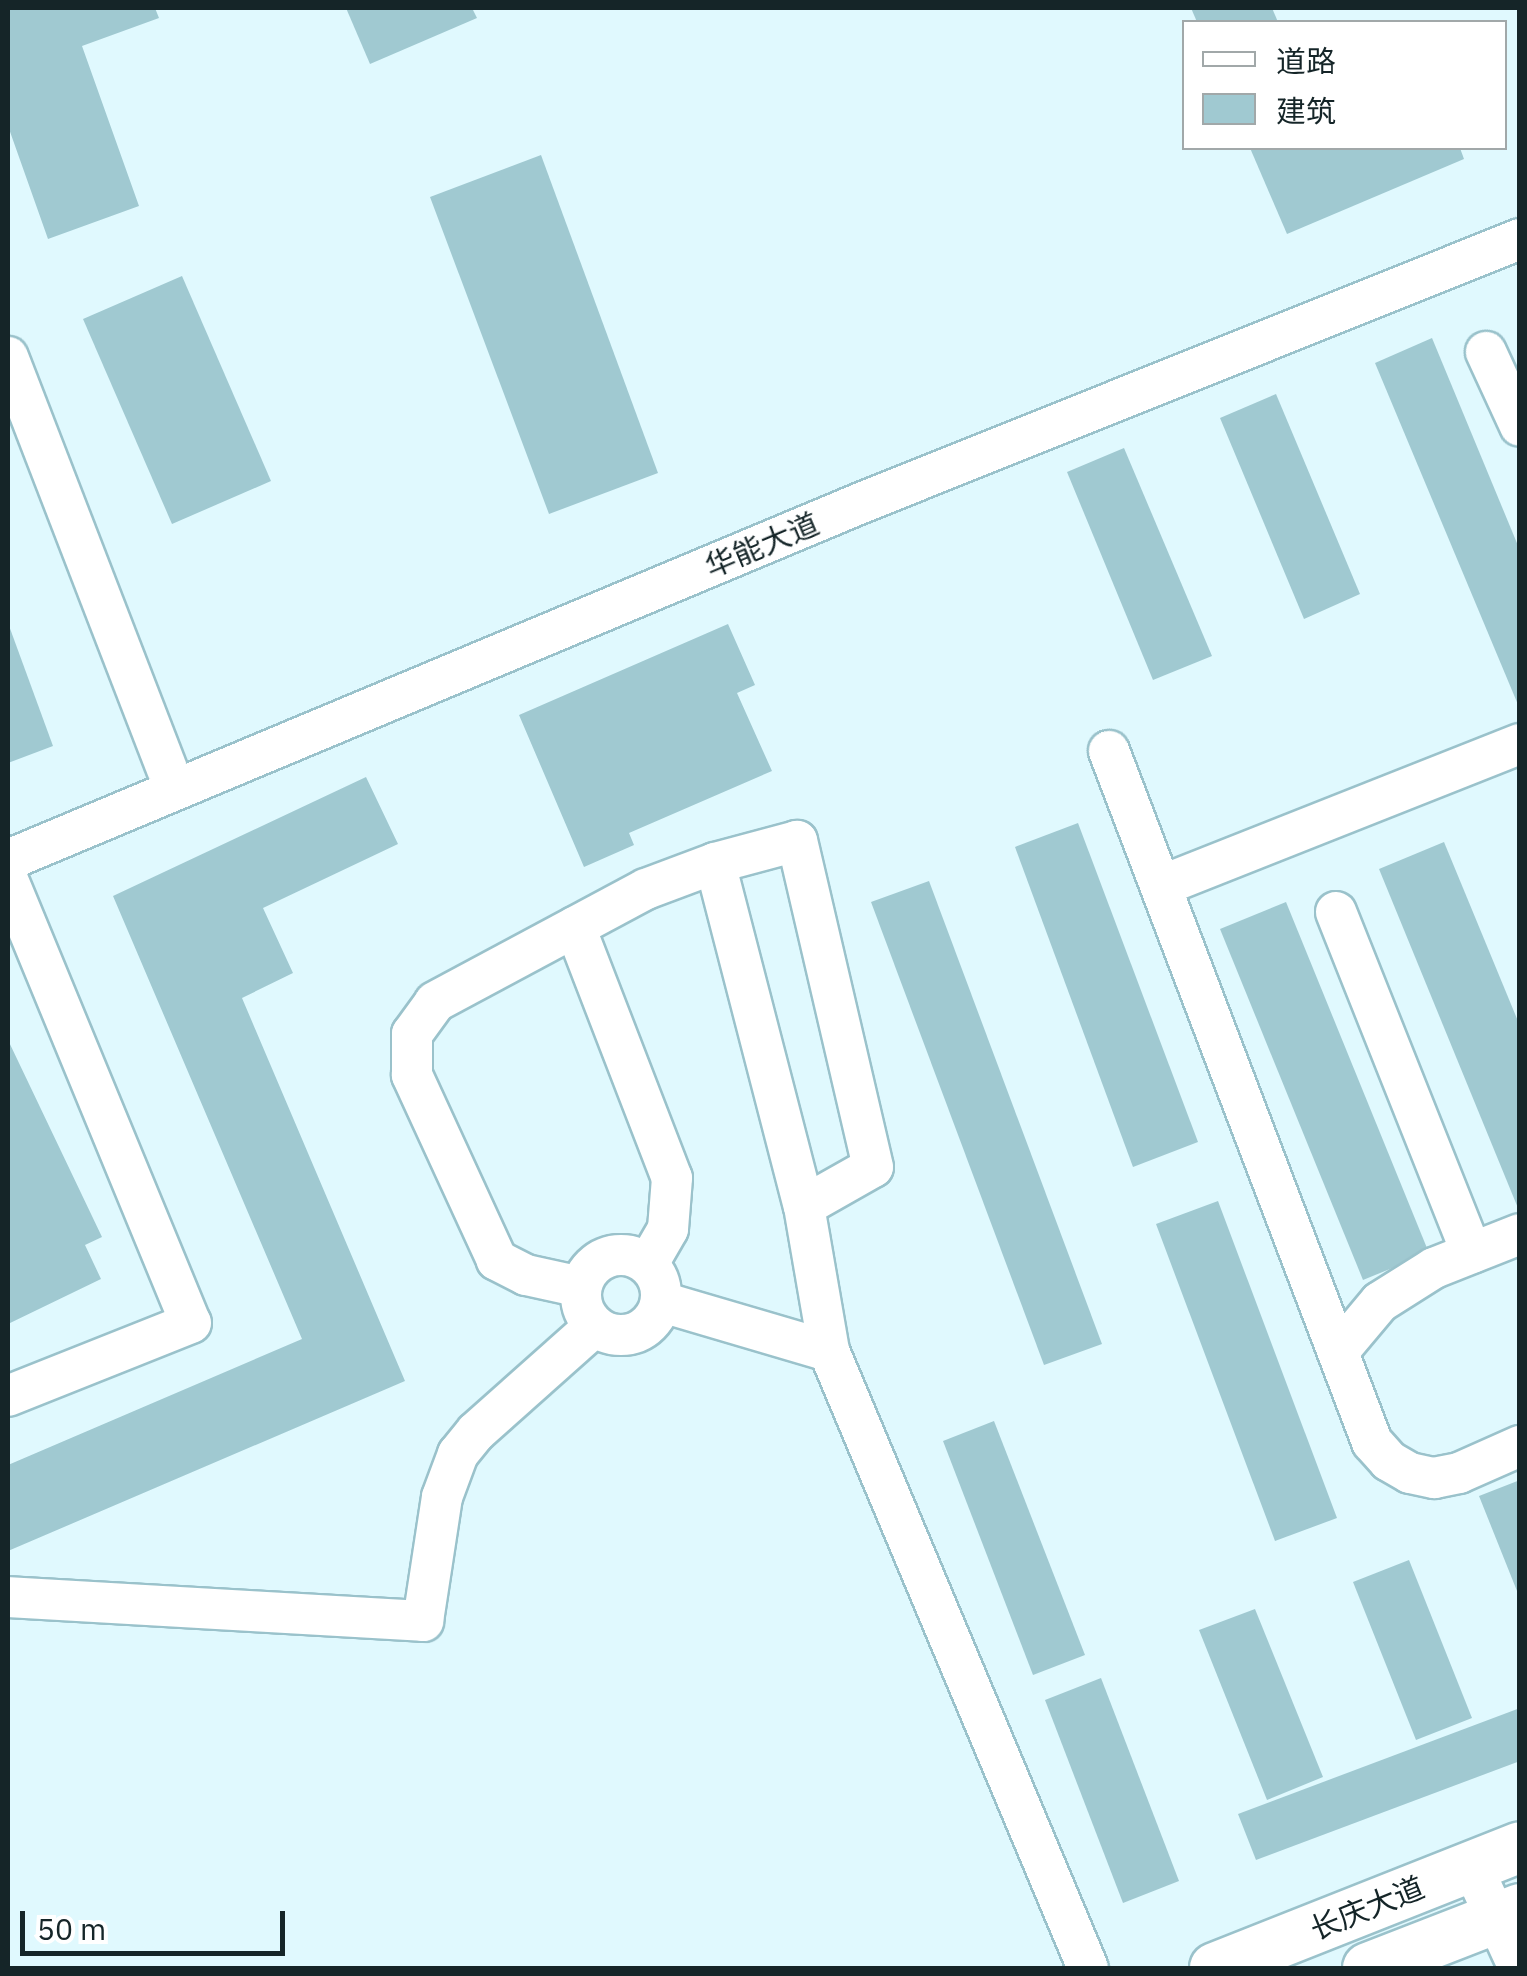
<!DOCTYPE html>
<html>
<head>
<meta charset="utf-8">
<style>
	body { margin:0 }
	#map { position:relative; width:1527px; height:1976px; overflow:hidden; background:#e0f9fe; font-family:"IBM Plex Sans","Noto Sans SC",sans-serif }
	div>[style] { position:absolute }
	.building>* { inset:0; background:#a0c9d1 }
	.roads { filter:drop-shadow(2px 0 #9ac2cb) drop-shadow(-2px 0 #9ac2cb) drop-shadow(0 2px #9ac2cb) drop-shadow(0 -2px #9ac2cb) }
	.minor>* { height:40px; margin:-20px; padding:0 20px; transform-origin:20px; border-radius:20px; background:#fff }
	.minor>.ring { margin:-20px; padding:0; box-sizing:content-box; background:none; border:40px solid #fff; border-radius:50% }
	.major>* { height:50px; margin:-25px; padding:0 25px; transform-origin:25px; border-radius:25px; background:#fff }
	span { translate:-50% -50%; white-space:nowrap; text-align:center; line-height:1.15; -webkit-text-stroke:8px #fff; paint-order:stroke }
	.street-label { font-size:30px; color:#152528 }
	.frame { position:absolute; inset:0; border:10px solid #152528; pointer-events:none }
	.legend { position:absolute; left:1182px; top:20px; width:325px; height:130px; box-sizing:border-box; background:#fff; border:2px solid #a1a8a9; margin:0; padding:12px 18px; list-style:none; font-size:30px; color:#152528 }
	.legend li { display:flex; align-items:center; gap:20px; height:50px }
	.legend b { width:50px; border:2px solid #a1a8a9 }
	.scale { position:absolute; left:20px; top:1911px; width:265px; height:45px; box-sizing:border-box; border:5px solid #152528; border-top:0; padding-left:12px; font-size:30px; line-height:35px; white-space:nowrap; color:#152528; -webkit-text-stroke:8px #fff; paint-order:stroke }
</style>
</head>
<body>
<div id="map">
	<div class="building">
		<div style="clip-path:polygon(8px 8px,155px 8px,159px 18px,82px 46px,139px 206px,48px 239px,8px 126px)"></div>
		<div style="clip-path:polygon(346px 8px,472px 8px,477px 18px,370px 64px)"></div>
		<div style="clip-path:polygon(1191px 8px,1272px 8px,1278px 22px,1197px 22px)"></div>
		<div style="clip-path:polygon(1250px 148px,1460px 148px,1464px 159px,1287px 234px)"></div>
		<div style="clip-path:polygon(541px 155px,658px 473px,549px 514px,430px 197px)"></div>
		<div style="clip-path:polygon(182px 276px,271px 481px,172px 524px,83px 319px)"></div>
		<div style="clip-path:polygon(1432px 338px,1519px 548px,1519px 707px,1375px 363px)"></div>
		<div style="clip-path:polygon(1276px 394px,1360px 594px,1304px 619px,1220px 418px)"></div>
		<div style="clip-path:polygon(1124px 448px,1212px 656px,1153px 680px,1067px 472px)"></div>
		<div style="clip-path:polygon(8px 623px,53px 746px,8px 763px)"></div>
		<div style="clip-path:polygon(728px 624px,755px 685px,737px 693px,772px 771px,629px 833px,634px 845px,584px 867px,519px 715px)"></div>
		<div style="clip-path:polygon(366px 777px,398px 844px,263px 908px,293px 973px,242px 998px,405px 1381px,8px 1551px,8px 1465px,302px 1339px,113px 896px)"></div>
		<div style="clip-path:polygon(1078px 823px,1198px 1142px,1133px 1167px,1015px 847px)"></div>
		<div style="clip-path:polygon(1444px 842px,1520px 1026px,1520px 1213px,1379px 869px)"></div>
		<div style="clip-path:polygon(929px 881px,1102px 1344px,1044px 1365px,871px 902px)"></div>
		<div style="clip-path:polygon(1286px 902px,1429px 1253px,1363px 1280px,1220px 929px)"></div>
		<div style="clip-path:polygon(8px 1040px,102px 1237px,85px 1245px,101px 1279px,8px 1324px)"></div>
		<div style="clip-path:polygon(1218px 1201px,1337px 1518px,1275px 1541px,1156px 1224px)"></div>
		<div style="clip-path:polygon(994px 1421px,1085px 1655px,1033px 1675px,943px 1441px)"></div>
		<div style="clip-path:polygon(1520px 1480px,1520px 1596px,1519px 1596px,1479px 1496px)"></div>
		<div style="clip-path:polygon(1409px 1560px,1472px 1718px,1416px 1740px,1353px 1582px)"></div>
		<div style="clip-path:polygon(1255px 1609px,1323px 1777px,1267px 1800px,1199px 1630px)"></div>
		<div style="clip-path:polygon(1101px 1678px,1179px 1881px,1123px 1903px,1045px 1700px)"></div>
		<div style="clip-path:polygon(1520px 1708px,1520px 1761px,1256px 1860px,1238px 1814px)"></div>
	</div>
	<div class="roads">
		<div class="minor">
			<div style="left:1486px;top:352px;width:81px;rotate:65.3deg"></div>
			<div style="left:8px;top:357px;width:442px;rotate:68.9deg"></div>
			<div style="left:1109px;top:751px;width:739px;rotate:69.16deg"></div>
			<div style="left:1372px;top:1442px;width:25px;rotate:48deg"></div>
			<div style="left:1389px;top:1461px;width:24px;rotate:30deg"></div>
			<div style="left:1410px;top:1473px;width:25px;rotate:12deg"></div>
			<div style="left:1434px;top:1478px;width:25px;rotate:-11deg"></div>
			<div style="left:1459px;top:1473px;width:67px;rotate:-23.9deg"></div>
			<div style="left:8px;top:860px;width:930px;rotate:-22.71deg"></div>
			<div style="left:866px;top:501px;width:705px;rotate:-21.83deg"></div>
			<div style="left:8px;top:880px;width:479px;rotate:67.6deg"></div>
			<div style="left:191px;top:1323px;width:197px;rotate:158.3deg"></div>
			<div style="left:1161px;top:886px;width:386px;rotate:-21.6deg"></div>
			<div style="left:1336px;top:912px;width:367px;rotate:68.3deg"></div>
			<div style="left:575px;top:927px;width:269px;rotate:68.9deg"></div>
			<div style="left:672px;top:1178px;width:51px;rotate:94.5deg"></div>
			<div style="left:668px;top:1229px;width:39px;rotate:120deg"></div>
			<div style="left:804px;top:1206px;width:79px;rotate:-29.5deg"></div>
			<div style="left:873px;top:1167px;width:335px;rotate:-103.1deg"></div>
			<div style="left:797px;top:841px;width:85px;rotate:165deg"></div>
			<div style="left:715px;top:863px;width:354px;rotate:75.5deg"></div>
			<div style="left:804px;top:1206px;width:147px;rotate:80.2deg"></div>
			<div style="left:829px;top:1351px;width:669px;rotate:67.23deg"></div>
			<div class="ring" style="left:581px;top:1255px;width:40px;height:40px"></div>
			<div style="left:581px;top:1287px;width:56px;rotate:-167.7deg"></div>
			<div style="left:526px;top:1275px;width:33px;rotate:-153deg"></div>
			<div style="left:497px;top:1260px;width:204px;rotate:-114.7deg"></div>
			<div style="left:412px;top:1075px;width:41px;rotate:-90deg"></div>
			<div style="left:412px;top:1034px;width:39px;rotate:-54deg"></div>
			<div style="left:435px;top:1002px;width:239px;rotate:-28.2deg"></div>
			<div style="left:646px;top:889px;width:74px;rotate:-20.6deg"></div>
			<div style="left:662px;top:1302px;width:174px;rotate:16.4deg"></div>
			<div style="left:1338px;top:1352px;width:65px;rotate:-50deg"></div>
			<div style="left:1380px;top:1302px;width:64px;rotate:-32.2deg"></div>
			<div style="left:1434px;top:1268px;width:92px;rotate:-21.6deg"></div>
			<div style="left:8px;top:1597px;width:416px;rotate:3.3deg"></div>
			<div style="left:423px;top:1621px;width:125px;rotate:-81.3deg"></div>
			<div style="left:442px;top:1497px;width:46px;rotate:-69.6deg"></div>
			<div style="left:458px;top:1454px;width:28px;rotate:-51deg"></div>
			<div style="left:476px;top:1432px;width:159px;rotate:-41.7deg"></div>
			<div style="left:1472px;top:1866px;width:112px;rotate:65.3deg"></div>
		</div>
		<div class="major">
			<div style="left:1215px;top:1968px;width:328px;rotate:-21.6deg"></div>
			<div style="left:1368px;top:1968px;width:163px;rotate:-21.2deg"></div>
		</div>
	</div>
	<div class="street-label">
		<span style="left:762px;top:545px;rotate:-23deg">华能大道</span>
		<span style="left:1367px;top:1908px;rotate:-22deg">长庆大道</span>
	</div>
	<div class="frame"></div>
	<ul class="legend">
	<li><b style="height:12px;background:#fff"></b>道路</li>
	<li><b style="height:28px;background:#a0c9d1"></b>建筑</li>
	</ul>
	<div class="scale">50 m</div>
</div>
</body>
</html>
